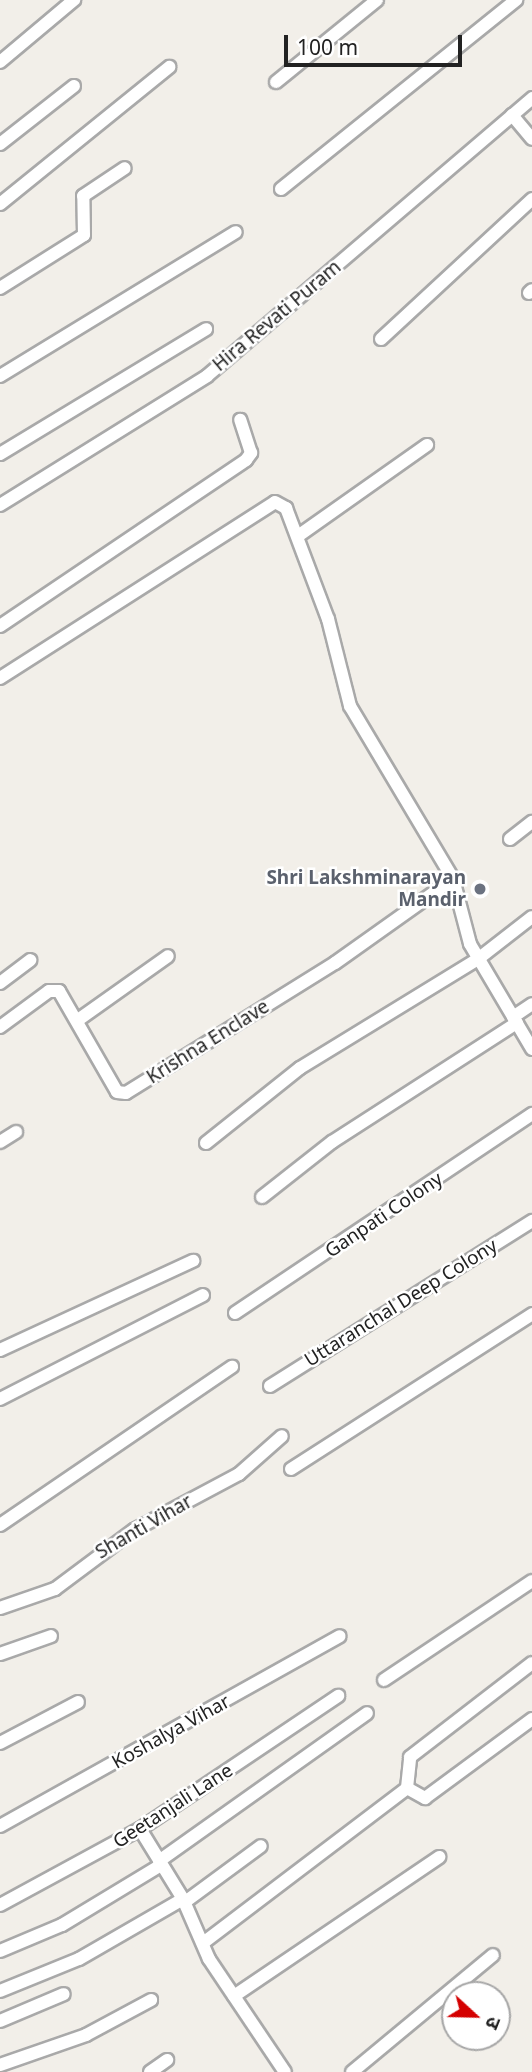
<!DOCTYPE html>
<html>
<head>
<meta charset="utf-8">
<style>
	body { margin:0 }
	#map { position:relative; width:532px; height:2072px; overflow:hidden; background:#f2efe9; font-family:"Noto Sans","Noto Sans Devanagari",sans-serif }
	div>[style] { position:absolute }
	.roads { filter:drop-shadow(2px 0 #a9a9a9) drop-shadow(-2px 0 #a9a9a9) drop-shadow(0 2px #a9a9a9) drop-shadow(0 -2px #a9a9a9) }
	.minor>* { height:12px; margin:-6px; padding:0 6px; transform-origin:6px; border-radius:6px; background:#fff }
	.dots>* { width:19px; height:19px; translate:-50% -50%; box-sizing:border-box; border:4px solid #fff; border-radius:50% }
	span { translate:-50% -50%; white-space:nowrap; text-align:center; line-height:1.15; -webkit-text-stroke:5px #fff; paint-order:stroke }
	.street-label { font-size:19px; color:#222 }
	.worship-label { font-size:19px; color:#5b616d; font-weight:700 }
	.right { translate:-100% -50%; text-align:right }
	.north { position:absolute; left:441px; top:1981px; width:70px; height:70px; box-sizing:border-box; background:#fff; border:2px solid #a7a7a7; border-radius:50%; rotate:112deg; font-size:19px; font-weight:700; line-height:28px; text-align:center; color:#222 }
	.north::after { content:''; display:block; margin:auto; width:24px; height:32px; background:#d40000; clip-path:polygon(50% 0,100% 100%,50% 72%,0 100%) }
	.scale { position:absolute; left:284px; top:35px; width:178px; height:32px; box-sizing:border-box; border:4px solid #222; border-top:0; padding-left:9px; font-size:21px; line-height:24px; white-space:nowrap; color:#222; -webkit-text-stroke:5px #fff; paint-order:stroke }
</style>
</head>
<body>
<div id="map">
	<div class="roads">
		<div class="minor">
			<div style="left:0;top:62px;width:97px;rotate:-40deg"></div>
			<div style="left:276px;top:82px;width:130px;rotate:-39.1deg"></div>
			<div style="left:512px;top:115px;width:31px;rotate:50deg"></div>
			<div style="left:0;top:144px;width:94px;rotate:-38.1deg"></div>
			<div style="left:281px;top:189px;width:302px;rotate:-38.8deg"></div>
			<div style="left:0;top:204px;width:218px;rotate:-39deg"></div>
			<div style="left:0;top:288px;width:99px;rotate:-32.2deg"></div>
			<div style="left:84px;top:235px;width:39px;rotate:-91deg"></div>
			<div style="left:83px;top:196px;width:50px;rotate:-33.7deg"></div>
			<div style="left:529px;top:293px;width:4px;rotate:-45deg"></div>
			<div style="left:381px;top:339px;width:206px;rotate:-42.8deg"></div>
			<div style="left:0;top:376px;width:276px;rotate:-31.4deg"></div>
			<div style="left:0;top:454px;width:241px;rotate:-31.2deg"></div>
			<div style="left:0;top:505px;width:244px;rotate:-31.9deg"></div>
			<div style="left:207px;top:376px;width:428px;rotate:-40.5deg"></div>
			<div style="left:298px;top:536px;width:158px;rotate:-35.2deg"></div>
			<div style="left:0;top:626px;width:297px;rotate:-34deg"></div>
			<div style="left:246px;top:460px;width:9px;rotate:-54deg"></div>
			<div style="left:251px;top:453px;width:35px;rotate:-108deg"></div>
			<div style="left:0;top:678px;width:326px;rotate:-32.6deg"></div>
			<div style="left:275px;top:502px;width:13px;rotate:29deg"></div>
			<div style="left:286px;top:508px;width:119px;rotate:69.3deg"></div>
			<div style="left:328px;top:619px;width:90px;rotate:75.8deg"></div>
			<div style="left:350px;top:706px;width:201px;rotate:59.2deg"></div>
			<div style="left:453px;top:879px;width:67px;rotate:75.3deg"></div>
			<div style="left:470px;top:944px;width:122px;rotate:59.4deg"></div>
			<div style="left:510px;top:839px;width:28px;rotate:-38deg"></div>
			<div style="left:0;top:983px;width:38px;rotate:-37deg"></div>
			<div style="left:513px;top:1017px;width:23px;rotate:-34deg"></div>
			<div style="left:78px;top:1020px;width:110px;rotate:-35.4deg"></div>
			<div style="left:0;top:1027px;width:61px;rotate:-36.3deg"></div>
			<div style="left:49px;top:991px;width:10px"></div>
			<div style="left:59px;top:991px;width:116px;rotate:60.1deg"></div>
			<div style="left:117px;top:1092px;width:9px;rotate:6deg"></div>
			<div style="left:126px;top:1093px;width:246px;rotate:-31.9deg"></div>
			<div style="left:335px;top:963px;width:145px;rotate:-35.4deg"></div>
			<div style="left:0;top:1142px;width:19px;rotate:-32deg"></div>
			<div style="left:206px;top:1143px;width:120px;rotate:-38.6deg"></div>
			<div style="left:300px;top:1068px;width:209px;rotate:-31.5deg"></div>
			<div style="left:478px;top:959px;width:68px;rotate:-37.9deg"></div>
			<div style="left:262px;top:1197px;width:89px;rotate:-38.2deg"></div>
			<div style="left:332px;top:1142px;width:220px;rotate:-32.8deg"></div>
			<div style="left:235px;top:1313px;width:358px;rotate:-33.8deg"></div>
			<div style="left:0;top:1350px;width:213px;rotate:-24.8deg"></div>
			<div style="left:270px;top:1386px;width:310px;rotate:-32.2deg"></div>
			<div style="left:0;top:1399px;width:228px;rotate:-27.1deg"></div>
			<div style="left:291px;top:1469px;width:287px;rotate:-32.7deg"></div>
			<div style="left:0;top:1525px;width:281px;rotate:-34.3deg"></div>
			<div style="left:0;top:1608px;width:58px;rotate:-19.1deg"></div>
			<div style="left:55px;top:1589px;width:99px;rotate:-36.8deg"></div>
			<div style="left:134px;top:1530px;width:119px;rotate:-28.1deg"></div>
			<div style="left:239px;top:1474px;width:57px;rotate:-41.5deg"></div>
			<div style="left:0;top:1654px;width:54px;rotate:-19.4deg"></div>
			<div style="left:384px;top:1680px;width:178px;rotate:-33.8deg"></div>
			<div style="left:0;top:1743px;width:88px;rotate:-27.7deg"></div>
			<div style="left:407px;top:1788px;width:21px;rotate:29deg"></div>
			<div style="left:425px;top:1798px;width:133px;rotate:-36.4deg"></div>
			<div style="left:0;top:1826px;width:389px;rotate:-29.2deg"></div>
			<div style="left:140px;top:1829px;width:82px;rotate:58.4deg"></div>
			<div style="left:183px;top:1899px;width:65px;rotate:66.6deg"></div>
			<div style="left:209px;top:1959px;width:136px;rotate:56.1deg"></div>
			<div style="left:159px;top:1861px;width:255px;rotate:-35.4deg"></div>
			<div style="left:185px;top:1902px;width:94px;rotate:-36.4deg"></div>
			<div style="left:0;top:1905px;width:159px;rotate:-28.5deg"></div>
			<div style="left:140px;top:1829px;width:239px;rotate:-33.9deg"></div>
			<div style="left:203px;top:1943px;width:256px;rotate:-37.2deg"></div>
			<div style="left:407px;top:1788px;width:31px;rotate:-84deg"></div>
			<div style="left:410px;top:1757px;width:154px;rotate:-37.6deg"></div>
			<div style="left:0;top:1951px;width:67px;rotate:-22.8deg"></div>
			<div style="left:62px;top:1925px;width:116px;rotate:-31.2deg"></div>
			<div style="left:0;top:1991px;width:85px;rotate:-22.1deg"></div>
			<div style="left:79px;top:1959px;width:120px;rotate:-30deg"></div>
			<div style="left:234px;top:1996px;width:248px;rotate:-34.1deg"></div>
			<div style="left:0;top:2021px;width:69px;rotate:-22.9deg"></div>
			<div style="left:0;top:2065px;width:91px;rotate:-19.2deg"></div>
			<div style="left:86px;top:2035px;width:74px;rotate:-28.3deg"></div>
			<div style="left:150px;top:2072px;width:21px;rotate:-35deg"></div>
			<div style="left:352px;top:2072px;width:183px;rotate:-39.7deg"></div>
		</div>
	</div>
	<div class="dots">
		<div style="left:480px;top:889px;background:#6b7280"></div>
	</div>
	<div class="street-label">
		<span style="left:277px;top:316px;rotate:-40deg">Hira Revati Puram</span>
		<span style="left:208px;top:1042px;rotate:-32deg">Krishna Enclave</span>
		<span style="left:384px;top:1215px;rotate:-34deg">Ganpati Colony</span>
		<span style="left:401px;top:1303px;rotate:-32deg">Uttaranchal Deep Colony</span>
		<span style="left:144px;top:1527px;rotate:-30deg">Shanti Vihar</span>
		<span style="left:171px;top:1732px;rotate:-29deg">Koshalya Vihar</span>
		<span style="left:173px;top:1806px;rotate:-33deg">Geetanjali Lane</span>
	</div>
	<div class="worship-label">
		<span class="right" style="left:466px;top:889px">Shri Lakshminarayan<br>Mandir</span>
	</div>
	<div class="north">उ</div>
	<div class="scale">100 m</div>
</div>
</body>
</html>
